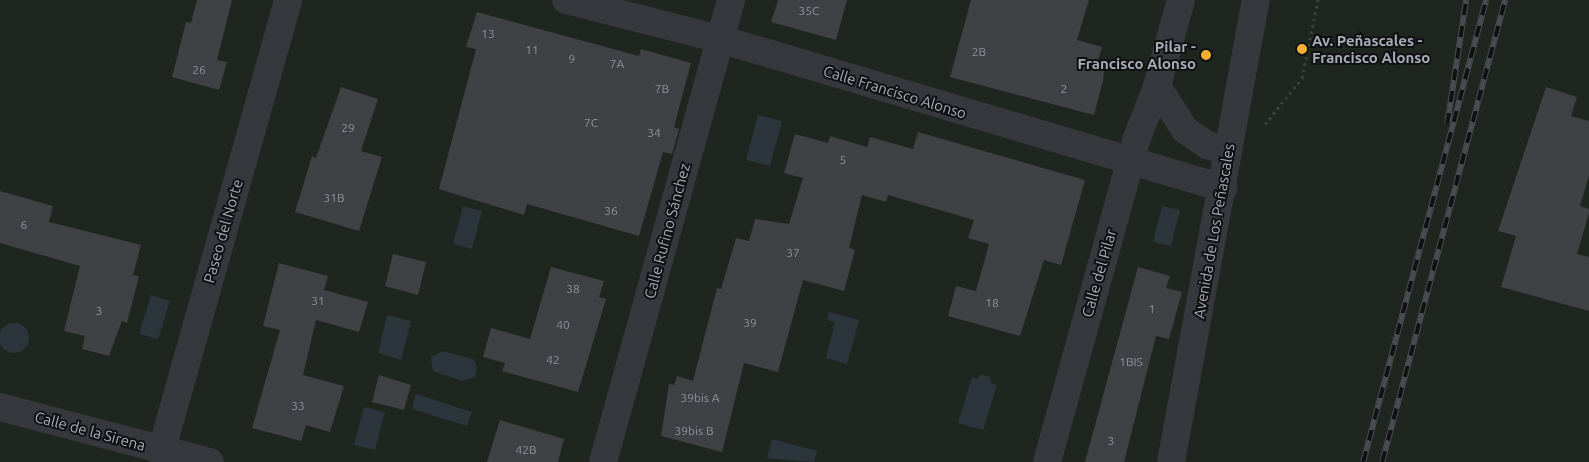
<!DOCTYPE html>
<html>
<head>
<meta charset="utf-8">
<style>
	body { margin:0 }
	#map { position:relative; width:1589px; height:462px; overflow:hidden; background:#161618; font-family:Ubuntu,sans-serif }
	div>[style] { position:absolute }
	.green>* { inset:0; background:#1e261f }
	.water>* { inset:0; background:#2c353c }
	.round { border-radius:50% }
	.building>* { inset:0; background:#404145 }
	.path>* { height:3px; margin-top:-1.5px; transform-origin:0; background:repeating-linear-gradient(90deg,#3d3f44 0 2.5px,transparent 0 6.5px) }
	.minor>* { height:28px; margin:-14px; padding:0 14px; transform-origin:14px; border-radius:14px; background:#37383d }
	.rail>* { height:5.5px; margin-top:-2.75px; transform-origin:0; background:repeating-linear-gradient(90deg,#111113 0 11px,#4a4c52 0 22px); box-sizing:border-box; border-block:1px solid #4a4c52 }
	.dots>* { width:14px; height:14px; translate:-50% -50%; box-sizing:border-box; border:2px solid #111113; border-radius:50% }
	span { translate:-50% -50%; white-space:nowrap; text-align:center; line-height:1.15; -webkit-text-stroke:4px #111113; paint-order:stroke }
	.number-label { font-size:12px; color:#8e929b }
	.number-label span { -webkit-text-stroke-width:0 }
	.poi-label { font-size:15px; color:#a8adb8; font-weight:700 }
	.left { translate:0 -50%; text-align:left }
	.right { translate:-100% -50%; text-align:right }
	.street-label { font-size:15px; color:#a8adb8 }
</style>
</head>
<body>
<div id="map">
	<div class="green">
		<div style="clip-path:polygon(0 0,1589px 0,1589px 462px,0 462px)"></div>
	</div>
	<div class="water">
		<div style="clip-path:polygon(758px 115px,782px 121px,770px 166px,746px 160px)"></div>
		<div style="clip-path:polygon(463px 206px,482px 211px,472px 249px,453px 244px)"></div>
		<div style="clip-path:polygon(1162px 206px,1180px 210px,1171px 246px,1153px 242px)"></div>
		<div style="clip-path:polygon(151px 295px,170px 301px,158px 339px,139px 334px)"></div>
		<div style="clip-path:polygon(829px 312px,859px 320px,847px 364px,826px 358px,835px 322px,827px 320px)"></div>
		<div style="clip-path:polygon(387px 315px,411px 321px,401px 360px,378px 353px)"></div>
		<div class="round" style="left:-1px;top:323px;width:30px;height:30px"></div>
		<div style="clip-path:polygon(443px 351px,473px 359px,477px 367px,475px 377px,462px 381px,433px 371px,431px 357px)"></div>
		<div style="clip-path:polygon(980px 374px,990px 377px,991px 383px,997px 385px,983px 430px,958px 423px,972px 377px,978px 379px)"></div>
		<div style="clip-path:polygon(416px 394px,472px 412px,467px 426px,412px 409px)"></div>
		<div style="clip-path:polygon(364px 407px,385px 412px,375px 450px,354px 445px)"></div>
		<div style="clip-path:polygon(772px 439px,817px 451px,814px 462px,767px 458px)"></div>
	</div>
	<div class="building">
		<div style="clip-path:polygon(197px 0,232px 0,217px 60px,227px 62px,219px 90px,172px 77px,186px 22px,191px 23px)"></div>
		<div style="clip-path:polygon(778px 0,847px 0,836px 40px,771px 22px)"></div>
		<div style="clip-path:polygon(971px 0,1089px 0,1077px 40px,1102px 47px,1096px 68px,1104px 71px,1103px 81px,1094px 115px,950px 77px)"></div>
		<div style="clip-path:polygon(477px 12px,639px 56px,641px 49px,691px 63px,674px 127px,679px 129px,672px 154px,663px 152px,639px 236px,527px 204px,524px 215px,439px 189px,476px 49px,466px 47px)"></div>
		<div style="clip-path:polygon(341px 87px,378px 99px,361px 151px,382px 157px,359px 231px,295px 212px,312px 156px,316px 158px)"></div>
		<div style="clip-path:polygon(1546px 87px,1577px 97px,1571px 116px,1589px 121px,1589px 176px,1580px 206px,1589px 209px,1589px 213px,1577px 254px,1589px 257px,1589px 311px,1501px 287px,1516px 236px,1498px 231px)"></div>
		<div style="clip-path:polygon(918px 132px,1085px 180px,1061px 265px,1044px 260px,1020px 336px,948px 316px,956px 286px,976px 291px,989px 244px,968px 238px,974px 220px,888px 195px,886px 202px,862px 195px,849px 248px,855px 250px,844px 291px,803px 280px,778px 372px,744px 363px,722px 452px,661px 436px,669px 384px,674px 385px,677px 376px,693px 381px,717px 288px,721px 289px,736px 238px,749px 241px,755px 219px,789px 224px,803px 178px,784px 173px,795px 134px,828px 143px,830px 136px,867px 147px,870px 137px,913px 149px)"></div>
		<div style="clip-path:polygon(0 191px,53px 206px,49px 222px,141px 245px,133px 275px,139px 276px,127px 323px,122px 321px,109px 356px,82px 349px,85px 336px,64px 331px,80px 266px,0 243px)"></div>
		<div style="clip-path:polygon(393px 254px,426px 262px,418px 295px,385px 286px)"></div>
		<div style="clip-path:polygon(279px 263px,328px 276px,324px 290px,368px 302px,359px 332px,316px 320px,303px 375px,344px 386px,330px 432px,306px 425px,301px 441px,252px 428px,280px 330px,263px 326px)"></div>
		<div style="clip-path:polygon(551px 267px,604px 281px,599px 297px,606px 299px,578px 392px,502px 371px,505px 363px,483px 357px,491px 328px,530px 339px)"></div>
		<div style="clip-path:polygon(1138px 267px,1170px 276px,1166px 288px,1182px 292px,1169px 339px,1156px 336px,1124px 462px,1085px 462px)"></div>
		<div style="clip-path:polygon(379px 375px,411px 385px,404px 410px,372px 402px)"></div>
		<div style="clip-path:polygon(500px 420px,564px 439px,558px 462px,487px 462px)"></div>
	</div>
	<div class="path">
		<div style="left:1265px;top:124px;width:59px;rotate:-51.2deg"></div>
		<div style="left:1302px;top:78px;width:80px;rotate:-78.4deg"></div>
	</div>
	<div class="minor">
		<div style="left:566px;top:0;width:159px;rotate:14.2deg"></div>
		<div style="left:720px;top:39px;width:525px;rotate:16.5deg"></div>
		<div style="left:1157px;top:86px;width:52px;rotate:57.5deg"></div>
		<div style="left:1185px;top:130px;width:27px;rotate:34deg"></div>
		<div style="left:1207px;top:145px;width:22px;rotate:16deg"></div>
		<div style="left:0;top:407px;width:217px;rotate:14.7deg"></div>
		<div style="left:164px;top:462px;width:13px;rotate:-99deg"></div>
		<div style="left:162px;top:449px;width:466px;rotate:-74.3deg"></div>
		<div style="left:603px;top:462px;width:479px;rotate:-74.5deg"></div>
		<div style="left:1047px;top:462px;width:333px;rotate:-74.5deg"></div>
		<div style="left:1136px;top:141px;width:59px;rotate:-69.1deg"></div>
		<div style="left:1157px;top:86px;width:89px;rotate:-74.4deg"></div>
		<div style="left:1171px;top:462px;width:470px;rotate:-79.6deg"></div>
	</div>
	<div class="rail">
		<div style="left:1447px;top:124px;width:125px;rotate:-81.3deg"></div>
		<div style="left:1363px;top:462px;width:478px;rotate:-75.1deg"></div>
		<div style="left:1382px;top:462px;width:478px;rotate:-75.1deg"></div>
	</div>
	<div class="dots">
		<div style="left:1302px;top:49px;background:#f2b134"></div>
		<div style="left:1206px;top:55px;background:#f2b134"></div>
	</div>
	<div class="number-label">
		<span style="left:809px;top:11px">35C</span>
		<span style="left:488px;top:34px">13</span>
		<span style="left:532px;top:50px">11</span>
		<span style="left:979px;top:52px">2B</span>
		<span style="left:572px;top:59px">9</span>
		<span style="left:617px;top:64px">7A</span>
		<span style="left:199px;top:70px">26</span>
		<span style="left:662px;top:89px">7B</span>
		<span style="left:1064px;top:89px">2</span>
		<span style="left:591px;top:123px">7C</span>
		<span style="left:348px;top:128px">29</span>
		<span style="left:654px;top:133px">34</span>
		<span style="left:843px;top:160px">5</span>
		<span style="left:334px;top:198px">31B</span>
		<span style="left:611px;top:211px">36</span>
		<span style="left:24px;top:225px">6</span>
		<span style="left:793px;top:253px">37</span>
		<span style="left:573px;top:289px">38</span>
		<span style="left:318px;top:301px">31</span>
		<span style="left:992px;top:303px">18</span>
		<span style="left:1152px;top:309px">1</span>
		<span style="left:99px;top:311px">3</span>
		<span style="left:750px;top:323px">39</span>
		<span style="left:563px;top:325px">40</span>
		<span style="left:553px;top:360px">42</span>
		<span style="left:1131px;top:362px">1BIS</span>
		<span style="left:700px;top:398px">39bis A</span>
		<span style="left:298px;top:406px">33</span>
		<span style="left:694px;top:431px">39bis B</span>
		<span style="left:1111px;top:441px">3</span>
		<span style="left:526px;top:450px">42B</span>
	</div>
	<div class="poi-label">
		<span class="left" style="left:1312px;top:49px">Av. Peñascales -<br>Francisco Alonso</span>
		<span class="right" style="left:1196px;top:55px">Pilar -<br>Francisco Alonso</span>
	</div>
	<div class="street-label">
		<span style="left:895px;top:92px;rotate:17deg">Calle Francisco Alonso</span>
		<span style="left:223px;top:231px;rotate:-74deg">Paseo del Norte</span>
		<span style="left:667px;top:231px;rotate:-75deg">Calle Rufino Sánchez</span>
		<span style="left:1214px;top:231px;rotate:-80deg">Avenida de Los Peñascales</span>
		<span style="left:1099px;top:273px;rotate:-74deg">Calle del Pilar</span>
		<span style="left:90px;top:431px;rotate:15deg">Calle de la Sirena</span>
	</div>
</div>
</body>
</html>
